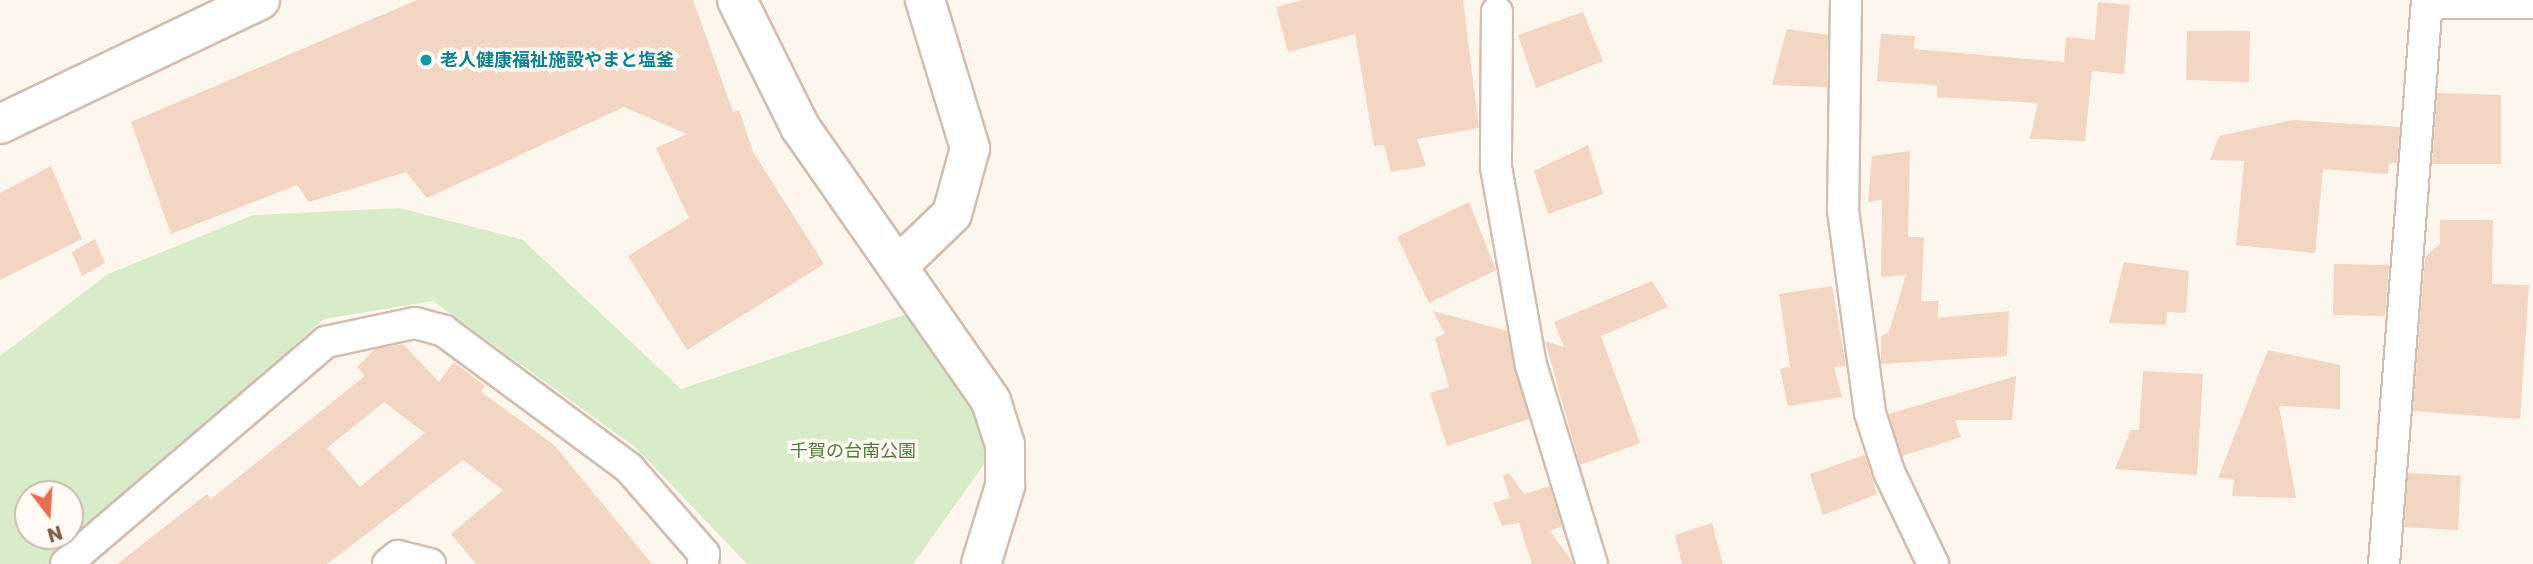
<!DOCTYPE html>
<html>
<head>
<meta charset="utf-8">
<style>
	body { margin:0 }
	#map { position:relative; width:2533px; height:564px; overflow:hidden; background:#fdf6ec; font-family:Poppins,"Noto Sans JP",sans-serif }
	div>[style] { position:absolute }
	.green>* { inset:0; background:#d8ecc9 }
	.building>* { inset:0; background:#f3d5c3 }
	.roads { filter:drop-shadow(2px 0 #d1beb0) drop-shadow(-2px 0 #d1beb0) drop-shadow(0 2px #d1beb0) drop-shadow(0 -2px #d1beb0) }
	.street>* { height:30px; margin:-15px; padding:0 15px; transform-origin:15px; border-radius:15px; background:#fff }
	.secondary>* { height:38px; margin:-19px; padding:0 19px; transform-origin:19px; border-radius:19px; background:#fff }
	.dots>* { width:19px; height:19px; translate:-50% -50%; box-sizing:border-box; border:4px solid #fffaf3; border-radius:50% }
	span { translate:-50% -50%; white-space:nowrap; text-align:center; line-height:1.15; -webkit-text-stroke:7px #fffaf3; paint-order:stroke }
	.culture-label { font-size:18px; color:#0d838f; font-weight:700 }
	.left { translate:0 -50%; text-align:left }
	.park-label { font-size:18px; color:#537a41 }
	.north { position:absolute; left:14px; top:480px; width:70px; height:70px; box-sizing:border-box; background:#fffaf3; border:2px solid #cabbb1; border-radius:50%; rotate:163deg; font-size:19px; font-weight:700; line-height:28px; text-align:center; color:#7a5c4d }
	.north::after { content:''; display:block; margin:auto; width:24px; height:32px; background:#e76f51; clip-path:polygon(50% 0,100% 100%,50% 72%,0 100%) }
</style>
</head>
<body>
<div id="map">
	<div class="green">
		<div style="clip-path:polygon(evenodd,400px 208px,523px 240px,681px 389px,913px 312px,982px 413px,987px 460px,913px 564px,747px 564px,635px 447px,433px 301px,324px 319px,47px 564px,0 564px,0 356px,108px 274px,253px 215px,400px 208px,28px 494px,70px 494px,70px 536px,28px 536px,28px 494px)"></div>
	</div>
	<div class="building">
		<div style="clip-path:polygon(417px 0,693px 0,733px 112px,739px 110px,753px 152px,824px 264px,687px 350px,628px 256px,689px 218px,656px 148px,687px 134px,624px 107px,427px 198px,406px 172px,309px 202px,297px 185px,171px 234px,131px 122px)"></div>
		<div style="clip-path:polygon(1303px 0,1463px 0,1479px 128px,1417px 139px,1426px 166px,1391px 172px,1384px 145px,1374px 146px,1355px 34px,1288px 52px,1276px 7px)"></div>
		<div style="clip-path:polygon(2098px 2px,2130px 5px,2124px 74px,2092px 71px,2085px 141px,2030px 139px,2038px 103px,1937px 97px,1937px 85px,1877px 81px,1881px 34px,1915px 36px,1914px 49px,2064px 62px,2066px 37px,2095px 40px)"></div>
		<div style="clip-path:polygon(1583px 12px,1603px 61px,1536px 88px,1518px 35px)"></div>
		<div style="clip-path:polygon(1787px 29px,1828px 35px,1827px 87px,1772px 85px)"></div>
		<div style="clip-path:polygon(2187px 31px,2250px 31px,2249px 82px,2186px 80px)"></div>
		<div style="clip-path:polygon(2437px 93px,2501px 95px,2501px 164px,2432px 164px)"></div>
		<div style="clip-path:polygon(2293px 120px,2400px 127px,2397px 163px,2389px 163px,2388px 174px,2323px 169px,2315px 253px,2236px 245px,2244px 161px,2210px 160px,2219px 136px)"></div>
		<div style="clip-path:polygon(1588px 145px,1603px 194px,1548px 214px,1534px 171px)"></div>
		<div style="clip-path:polygon(1910px 151px,1908px 237px,1924px 237px,1921px 301px,1939px 301px,1937px 318px,2009px 311px,2007px 356px,1881px 364px,1881px 336px,1889px 332px,1906px 275px,1881px 277px,1882px 200px,1868px 202px,1872px 156px)"></div>
		<div style="clip-path:polygon(51px 166px,82px 239px,0 280px,0 193px)"></div>
		<div style="clip-path:polygon(1469px 202px,1496px 270px,1429px 303px,1397px 237px)"></div>
		<div style="clip-path:polygon(2440px 220px,2493px 220px,2492px 284px,2529px 285px,2520px 419px,2413px 411px,2425px 257px,2440px 244px)"></div>
		<div style="clip-path:polygon(95px 239px,105px 263px,82px 276px,72px 252px)"></div>
		<div style="clip-path:polygon(2124px 262px,2189px 271px,2186px 313px,2167px 312px,2166px 325px,2109px 323px)"></div>
		<div style="clip-path:polygon(2334px 264px,2389px 265px,2385px 316px,2333px 315px)"></div>
		<div style="clip-path:polygon(1652px 281px,1668px 307px,1601px 336px,1640px 443px,1580px 465px,1545px 341px,1564px 347px,1554px 322px)"></div>
		<div style="clip-path:polygon(1832px 286px,1846px 366px,1834px 367px,1842px 397px,1788px 406px,1780px 369px,1790px 366px,1779px 294px)"></div>
		<div style="clip-path:polygon(1433px 311px,1507px 331px,1529px 419px,1447px 446px,1430px 393px,1449px 387px,1435px 338px,1445px 334px)"></div>
		<div style="clip-path:polygon(evenodd,403px 344px,439px 382px,454px 362px,485px 386px,481px 392px,554px 445px,652px 564px,476px 564px,451px 534px,503px 490px,463px 460px,327px 564px,117px 564px,207px 494px,211px 499px,365px 376px,357px 367px,375px 349px,403px 344px,384px 402px,425px 433px,360px 487px,327px 448px,384px 402px)"></div>
		<div style="clip-path:polygon(2268px 350px,2340px 365px,2340px 409px,2279px 406px,2296px 498px,2232px 496px,2234px 479px,2218px 478px)"></div>
		<div style="clip-path:polygon(2143px 371px,2203px 374px,2197px 475px,2115px 469px,2131px 430px,2139px 430px)"></div>
		<div style="clip-path:polygon(2016px 376px,2012px 420px,1955px 420px,1961px 437px,1902px 456px,1889px 414px)"></div>
		<div style="clip-path:polygon(1865px 455px,1877px 494px,1823px 515px,1810px 474px)"></div>
		<div style="clip-path:polygon(1509px 473px,1524px 494px,1550px 486px,1562px 526px,1550px 531px,1574px 564px,1532px 564px,1519px 523px,1502px 526px,1493px 503px,1510px 498px,1503px 476px)"></div>
		<div style="clip-path:polygon(2408px 473px,2461px 476px,2458px 530px,2404px 527px)"></div>
		<div style="clip-path:polygon(1712px 523px,1723px 564px,1682px 564px,1675px 535px)"></div>
	</div>
	<div class="roads">
		<div class="street">
			<div style="left:1846px;top:0;width:210px;rotate:90.8deg"></div>
			<div style="left:1843px;top:210px;width:205px;rotate:82.4deg"></div>
			<div style="left:1870px;top:413px;width:62px;rotate:72.1deg"></div>
			<div style="left:1889px;top:472px;width:102px;rotate:64.4deg"></div>
			<div style="left:2427px;top:3px;width:106px"></div>
			<div style="left:1497px;top:12px;width:155px;rotate:90.4deg"></div>
			<div style="left:1496px;top:167px;width:201px;rotate:80deg"></div>
			<div style="left:1531px;top:365px;width:208px;rotate:73deg"></div>
			<div style="left:66px;top:564px;width:342px;rotate:-40.5deg"></div>
			<div style="left:326px;top:342px;width:91px;rotate:-12.1deg"></div>
			<div style="left:415px;top:323px;width:30px;rotate:15deg"></div>
			<div style="left:444px;top:331px;width:230px;rotate:36.5deg"></div>
			<div style="left:629px;top:468px;width:114px;rotate:48.9deg"></div>
			<div style="left:704px;top:554px;width:10px;rotate:96deg"></div>
			<div style="left:388px;top:564px;width:13px;rotate:-39deg"></div>
			<div style="left:398px;top:556px;width:33px;rotate:14deg"></div>
			<div style="left:2384px;top:564px;width:566px;rotate:-85.64deg"></div>
		</div>
		<div class="secondary">
			<div style="left:737px;top:0;width:142px;rotate:63.6deg"></div>
			<div style="left:800px;top:127px;width:334px;rotate:55.1deg"></div>
			<div style="left:991px;top:401px;width:46px;rotate:72.3deg"></div>
			<div style="left:1005px;top:445px;width:41px;rotate:90deg"></div>
			<div style="left:1005px;top:486px;width:82px;rotate:107.1deg"></div>
			<div style="left:0;top:124px;width:288px;rotate:-25.5deg"></div>
			<div style="left:900px;top:264px;width:72px;rotate:-43.9deg"></div>
			<div style="left:952px;top:214px;width:68px;rotate:-74.7deg"></div>
			<div style="left:970px;top:148px;width:155px;rotate:-106.9deg"></div>
		</div>
	</div>
	<div class="dots">
		<div style="left:426px;top:60px;background:#0f9aa8"></div>
	</div>
	<div class="culture-label">
		<span class="left" style="left:440px;top:60px">老人健康福祉施設やまと塩釜</span>
	</div>
	<div class="park-label">
		<span style="left:853px;top:451px">千賀の台南公園</span>
	</div>
	<div class="north">N</div>
</div>
</body>
</html>
